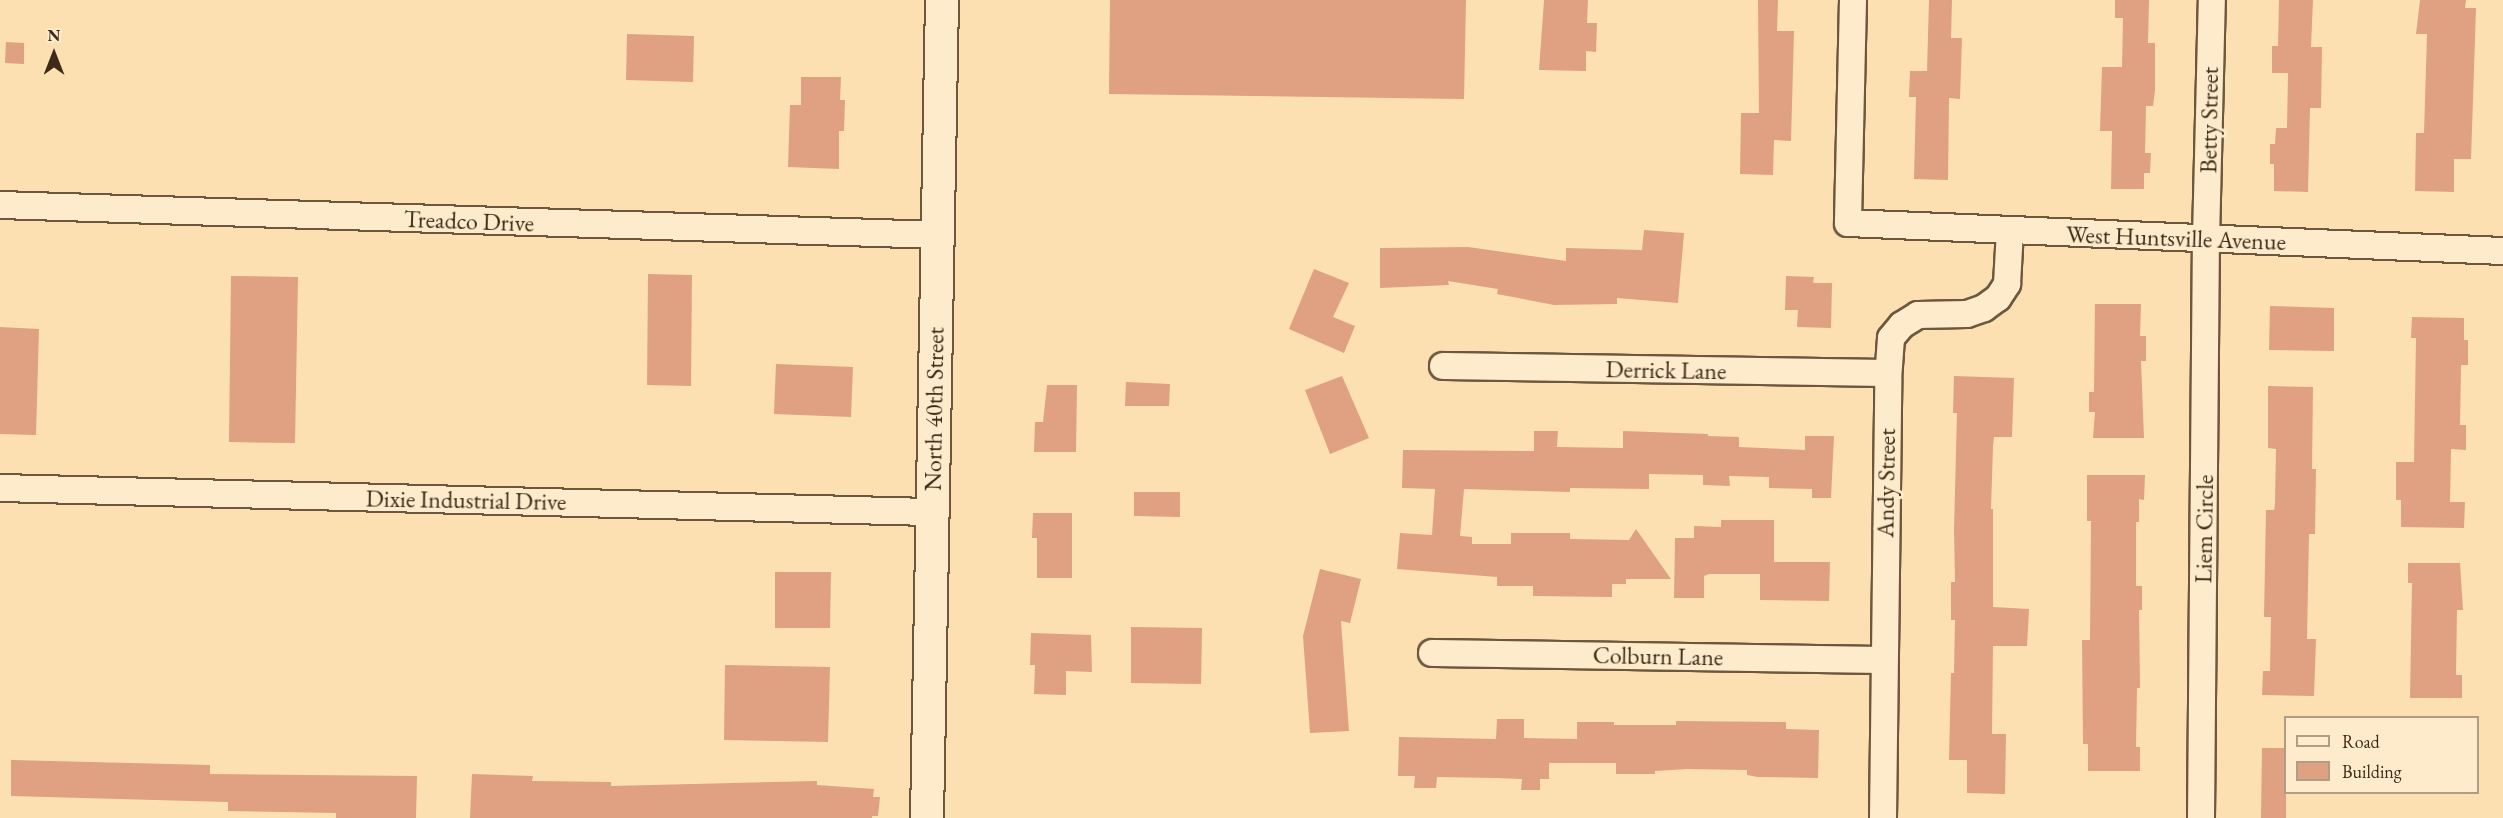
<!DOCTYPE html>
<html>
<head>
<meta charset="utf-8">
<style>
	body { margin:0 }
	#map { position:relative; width:2503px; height:818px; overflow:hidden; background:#fce0b1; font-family:"EB Garamond",serif }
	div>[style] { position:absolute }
	.building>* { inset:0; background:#dfa181 }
	.roads { filter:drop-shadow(2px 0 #6d583e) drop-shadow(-2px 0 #6d583e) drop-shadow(0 2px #6d583e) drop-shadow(0 -2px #6d583e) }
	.minor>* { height:26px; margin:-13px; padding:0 13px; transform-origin:13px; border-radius:13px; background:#fdebcc }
	.tertiary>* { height:32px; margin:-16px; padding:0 16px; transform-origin:16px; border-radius:16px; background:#fdebcc }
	span { translate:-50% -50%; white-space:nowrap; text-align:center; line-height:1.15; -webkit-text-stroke:6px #fdebcc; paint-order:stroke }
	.street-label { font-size:24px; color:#3d2a17 }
	.legend { position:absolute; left:2284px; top:716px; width:195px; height:78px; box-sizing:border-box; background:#fdebcc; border:2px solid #b09e84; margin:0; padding:8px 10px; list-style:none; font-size:18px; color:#3d2a17 }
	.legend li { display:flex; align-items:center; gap:12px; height:30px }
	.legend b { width:30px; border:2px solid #b09e84 }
	.north { position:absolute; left:24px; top:24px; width:60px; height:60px; -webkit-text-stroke:4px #fdebcc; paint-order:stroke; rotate:0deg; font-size:16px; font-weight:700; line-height:24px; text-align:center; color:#3d2a17 }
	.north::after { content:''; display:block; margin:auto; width:21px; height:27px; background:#3d2a17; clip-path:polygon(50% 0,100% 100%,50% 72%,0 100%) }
</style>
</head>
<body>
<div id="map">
	<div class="building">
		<div style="clip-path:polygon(1110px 0,1466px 0,1464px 99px,1109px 94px)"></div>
		<div style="clip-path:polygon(1544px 0,1588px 0,1587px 23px,1597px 23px,1596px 52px,1586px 51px,1586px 71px,1539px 70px)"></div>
		<div style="clip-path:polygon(1758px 0,1778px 0,1777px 31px,1794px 31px,1791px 141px,1774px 140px,1773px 175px,1740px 174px,1741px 113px,1759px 113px)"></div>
		<div style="clip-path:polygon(1929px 0,1952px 0,1951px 38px,1962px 38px,1960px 99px,1949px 98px,1948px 180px,1914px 179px,1916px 97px,1909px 97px,1910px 71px,1927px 71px)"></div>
		<div style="clip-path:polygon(2115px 0,2149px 0,2148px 43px,2155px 43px,2155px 90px,2153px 106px,2146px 106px,2145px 153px,2151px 153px,2150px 173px,2144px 173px,2144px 189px,2111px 189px,2112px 131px,2100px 131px,2102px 67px,2122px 67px,2123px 18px,2115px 18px)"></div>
		<div style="clip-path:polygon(2279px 0,2313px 0,2311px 47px,2322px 47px,2321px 108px,2310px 108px,2308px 192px,2274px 191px,2274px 164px,2270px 164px,2270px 144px,2275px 144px,2276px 128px,2287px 128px,2288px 73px,2272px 73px,2272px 46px,2278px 46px)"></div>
		<div style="clip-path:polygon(2420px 0,2466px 0,2465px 8px,2476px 8px,2471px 159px,2454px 159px,2454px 192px,2415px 191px,2416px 133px,2424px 133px,2427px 34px,2416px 34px)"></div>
		<div style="clip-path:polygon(627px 34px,694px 36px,693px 82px,626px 80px)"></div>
		<div style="clip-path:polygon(6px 42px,24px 43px,24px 64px,5px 63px)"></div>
		<div style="clip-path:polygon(801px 77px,841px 77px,840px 100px,845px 100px,844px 131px,839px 131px,839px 169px,788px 167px,790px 105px,801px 105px)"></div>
		<div style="clip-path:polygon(1644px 230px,1684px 233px,1678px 303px,1617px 298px,1617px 304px,1554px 305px,1497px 294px,1498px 289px,1448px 281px,1449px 285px,1380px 288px,1380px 248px,1468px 247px,1566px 261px,1566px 248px,1642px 250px)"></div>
		<div style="clip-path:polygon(1314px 269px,1349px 283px,1333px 317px,1355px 326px,1344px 353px,1289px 329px)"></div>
		<div style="clip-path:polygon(648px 274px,692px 275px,691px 386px,647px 385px)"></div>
		<div style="clip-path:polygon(231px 276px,298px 277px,295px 443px,229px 442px)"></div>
		<div style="clip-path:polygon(1786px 276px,1814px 277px,1813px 283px,1832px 283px,1831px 328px,1797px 327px,1798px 310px,1785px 310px)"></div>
		<div style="clip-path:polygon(2095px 304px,2141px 304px,2140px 336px,2146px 336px,2146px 361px,2141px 361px,2144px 438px,2093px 438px,2095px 412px,2089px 412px,2089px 392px,2094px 392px)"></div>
		<div style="clip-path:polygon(2270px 306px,2334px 308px,2334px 351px,2269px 350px)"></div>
		<div style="clip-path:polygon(2412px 317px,2464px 318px,2464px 340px,2468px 340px,2468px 365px,2461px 365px,2460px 425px,2466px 425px,2466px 450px,2451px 449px,2450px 502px,2465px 502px,2464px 528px,2401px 527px,2401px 500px,2396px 500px,2396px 462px,2414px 462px,2416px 338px,2411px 338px)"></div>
		<div style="clip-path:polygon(0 327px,39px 329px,36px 435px,0 434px)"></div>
		<div style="clip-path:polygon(776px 364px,853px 367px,851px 417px,774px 414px)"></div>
		<div style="clip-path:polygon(1342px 376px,1369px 438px,1330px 454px,1305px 390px)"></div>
		<div style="clip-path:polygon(1954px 376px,2014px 378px,2012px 437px,1994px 437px,1993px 446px,1991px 509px,1993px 509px,1993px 607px,2029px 609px,2027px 646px,1993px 646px,1992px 734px,2006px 734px,2005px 794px,1967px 793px,1967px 760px,1949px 760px,1951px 673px,1954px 673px,1955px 620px,1951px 620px,1951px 582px,1955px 582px,1954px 530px,1957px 413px,1953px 413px)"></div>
		<div style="clip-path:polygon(1126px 382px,1170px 384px,1169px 406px,1125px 406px)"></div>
		<div style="clip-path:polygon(1047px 385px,1077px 385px,1076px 452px,1034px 452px,1035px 422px,1043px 422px)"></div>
		<div style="clip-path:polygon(2268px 386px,2313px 387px,2312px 469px,2316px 469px,2315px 534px,2309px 534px,2307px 639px,2316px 639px,2314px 696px,2262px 695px,2263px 671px,2270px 671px,2271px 617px,2264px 617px,2266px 510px,2274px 510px,2275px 504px,2276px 449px,2268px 448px)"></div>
		<div style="clip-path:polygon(1534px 431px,1558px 431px,1557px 447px,1623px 448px,1623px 431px,1708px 434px,1708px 436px,1739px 437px,1739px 447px,1805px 450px,1805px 436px,1834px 436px,1831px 498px,1812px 498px,1812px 489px,1769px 488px,1769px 477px,1729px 476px,1730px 486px,1703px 485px,1703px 475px,1649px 474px,1649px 489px,1570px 488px,1570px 492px,1464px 489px,1460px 536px,1472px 537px,1472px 544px,1511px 544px,1511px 533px,1570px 533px,1570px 539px,1629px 540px,1636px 529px,1671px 579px,1626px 579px,1626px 584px,1612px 584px,1612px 597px,1533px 596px,1533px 586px,1497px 586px,1497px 577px,1397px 569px,1400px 533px,1432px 535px,1435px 489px,1402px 488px,1403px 450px,1534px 451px)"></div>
		<div style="clip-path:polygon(2087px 475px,2145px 475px,2144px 500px,2139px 499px,2139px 522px,2136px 522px,2136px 586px,2142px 586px,2142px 610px,2139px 610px,2140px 688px,2137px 688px,2136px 747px,2140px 747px,2140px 771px,2088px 771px,2088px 744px,2083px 744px,2082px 640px,2090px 640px,2091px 521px,2087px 521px)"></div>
		<div style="clip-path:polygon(1134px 492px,1180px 492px,1180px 517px,1134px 516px)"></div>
		<div style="clip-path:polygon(1033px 513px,1072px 513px,1072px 578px,1037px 578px,1037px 538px,1032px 538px)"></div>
		<div style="clip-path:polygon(1721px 520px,1774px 520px,1774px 562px,1830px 562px,1829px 601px,1760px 600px,1760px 574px,1709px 574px,1704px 576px,1704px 598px,1674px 598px,1675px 538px,1694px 538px,1694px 526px,1721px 527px)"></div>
		<div style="clip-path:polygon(2408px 563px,2460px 563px,2463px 610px,2457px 610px,2456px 675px,2462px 675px,2462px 698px,2410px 698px,2412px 583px,2408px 583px)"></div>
		<div style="clip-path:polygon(1320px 569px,1361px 579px,1350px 623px,1341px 621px,1349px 731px,1310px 733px,1303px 636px)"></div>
		<div style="clip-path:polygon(775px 572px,831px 572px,830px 628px,775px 628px)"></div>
		<div style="clip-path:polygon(1131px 627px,1202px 628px,1201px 684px,1131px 683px)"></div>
		<div style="clip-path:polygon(1031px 633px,1091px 635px,1092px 672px,1066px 671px,1066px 695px,1034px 694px,1035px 665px,1030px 665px)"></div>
		<div style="clip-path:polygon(725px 665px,830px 667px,828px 742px,724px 740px)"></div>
		<div style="clip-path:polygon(1497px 719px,1524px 719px,1524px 738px,1577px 739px,1577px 722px,1614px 722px,1614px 725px,1676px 725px,1676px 721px,1786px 722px,1786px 729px,1819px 730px,1818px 778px,1758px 777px,1747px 775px,1747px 770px,1688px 769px,1655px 771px,1655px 774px,1616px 774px,1616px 763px,1549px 763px,1549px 779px,1540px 779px,1540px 790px,1521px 790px,1522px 779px,1496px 778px,1437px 777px,1436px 788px,1414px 788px,1415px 776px,1398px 776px,1399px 737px,1496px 739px)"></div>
		<div style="clip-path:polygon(2262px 748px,2286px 748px,2286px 818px,2261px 818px)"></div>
		<div style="clip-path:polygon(11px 760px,210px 765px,210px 774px,417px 776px,416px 818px,336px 818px,336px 813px,228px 811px,228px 802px,11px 796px)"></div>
		<div style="clip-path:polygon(472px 774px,533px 776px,532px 781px,611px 782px,611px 786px,817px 781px,817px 785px,874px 789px,873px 797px,880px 797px,878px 816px,872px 816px,872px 818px,470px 818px)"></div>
	</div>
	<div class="roads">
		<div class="minor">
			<div style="left:1853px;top:0;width:223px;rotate:91.3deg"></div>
			<div style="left:1848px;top:223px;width:656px;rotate:2.45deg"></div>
			<div style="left:0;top:205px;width:938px;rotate:1.83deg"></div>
			<div style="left:1443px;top:366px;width:445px;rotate:0.9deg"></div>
			<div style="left:0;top:488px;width:932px;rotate:1.48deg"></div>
			<div style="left:1432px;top:653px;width:452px;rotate:0.9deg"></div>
			<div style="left:1883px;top:818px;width:438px;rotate:-89.3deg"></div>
			<div style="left:1888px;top:380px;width:42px;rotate:-85.9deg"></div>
			<div style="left:1891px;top:338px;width:17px;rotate:-50deg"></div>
			<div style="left:1902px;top:325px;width:19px;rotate:-32deg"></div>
			<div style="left:1918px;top:315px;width:49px;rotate:-1.2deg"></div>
			<div style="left:1967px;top:314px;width:18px;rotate:-19deg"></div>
			<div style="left:1984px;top:308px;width:17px;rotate:-36deg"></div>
			<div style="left:1998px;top:298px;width:17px;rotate:-57deg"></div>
			<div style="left:2007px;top:284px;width:54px;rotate:-86.8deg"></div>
			<div style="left:2201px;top:818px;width:579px;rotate:-89.51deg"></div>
			<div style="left:2206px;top:239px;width:239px;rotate:-88.6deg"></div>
		</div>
		<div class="tertiary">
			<div style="left:927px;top:818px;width:818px;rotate:-88.95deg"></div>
		</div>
	</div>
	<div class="street-label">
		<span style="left:2209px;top:120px;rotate:-89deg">Betty Street</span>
		<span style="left:469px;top:221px;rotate:2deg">Treadco Drive</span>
		<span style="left:2176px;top:238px;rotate:2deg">West Huntsville Avenue</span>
		<span style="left:1666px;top:370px;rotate:1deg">Derrick Lane</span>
		<span style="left:934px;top:409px;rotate:-89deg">North 40th Street</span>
		<span style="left:1886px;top:483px;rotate:-89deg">Andy Street</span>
		<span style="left:466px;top:500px;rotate:1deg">Dixie Industrial Drive</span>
		<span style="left:2204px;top:529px;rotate:-89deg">Liem Circle</span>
		<span style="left:1658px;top:656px;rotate:1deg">Colburn Lane</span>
	</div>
	<ul class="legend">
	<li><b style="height:8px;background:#fdebcc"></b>Road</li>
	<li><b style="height:16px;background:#dfa181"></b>Building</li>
	</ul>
	<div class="north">N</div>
</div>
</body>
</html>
